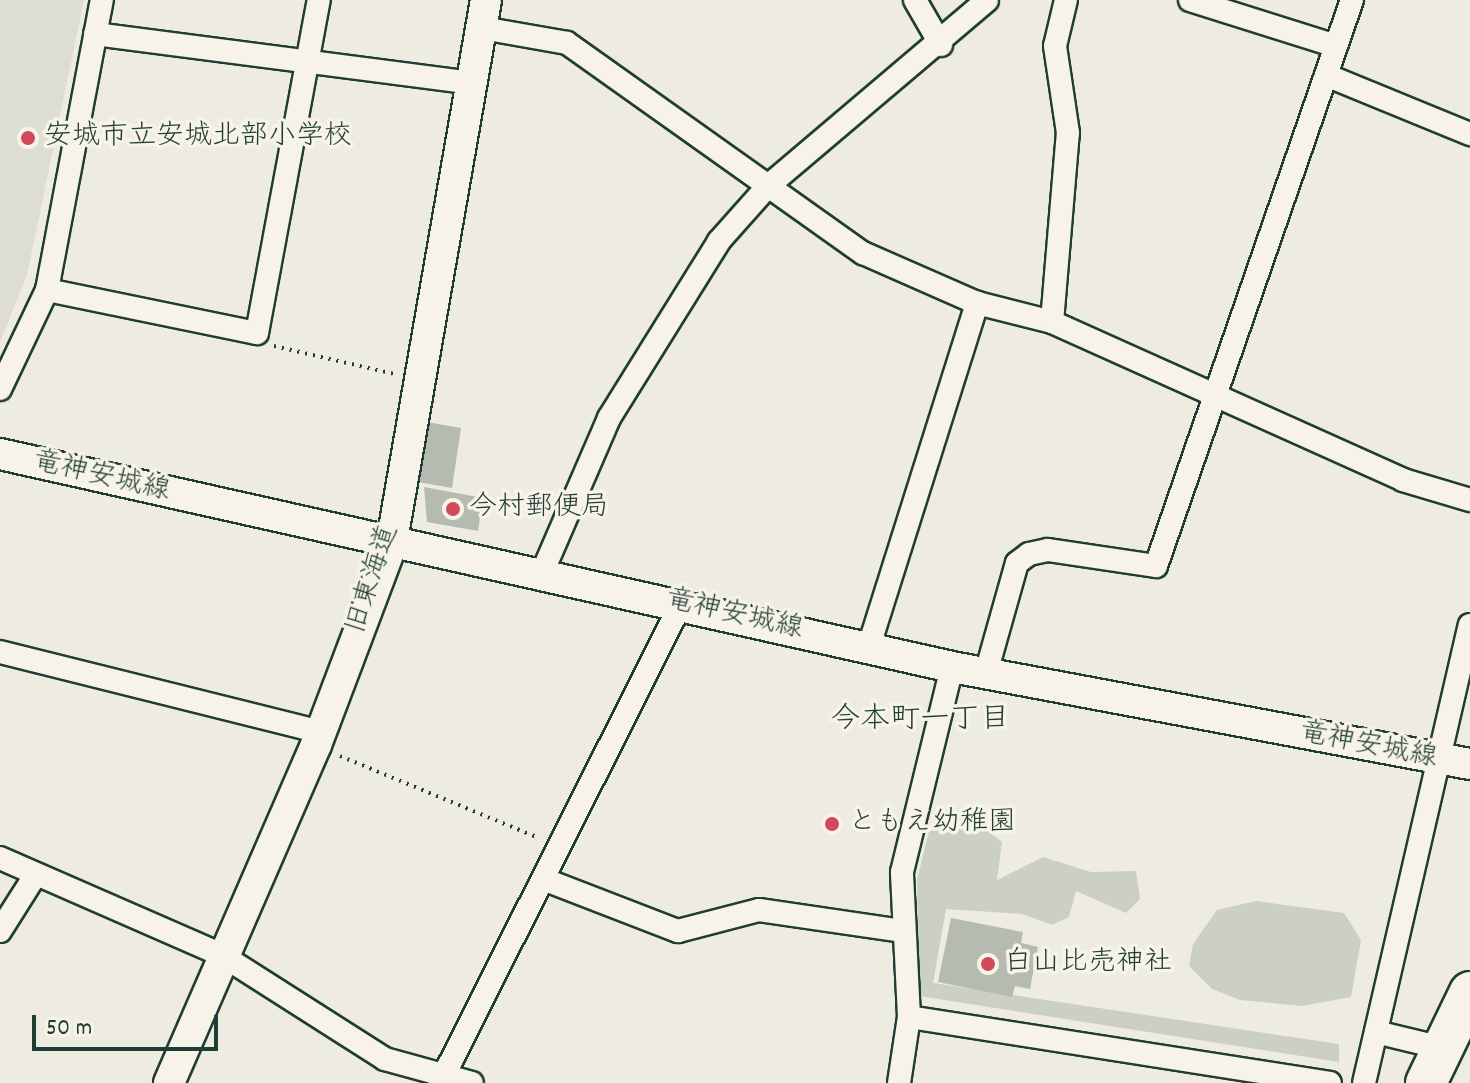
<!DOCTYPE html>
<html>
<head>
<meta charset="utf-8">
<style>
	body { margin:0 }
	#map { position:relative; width:1470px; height:1083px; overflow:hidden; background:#eeece1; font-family:Dekko,"Klee One",sans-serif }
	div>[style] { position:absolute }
	.built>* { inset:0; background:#ddddd2 }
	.green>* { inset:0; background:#cccfc4 }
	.building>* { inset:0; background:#b5bbb0 }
	.path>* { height:4px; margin-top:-2px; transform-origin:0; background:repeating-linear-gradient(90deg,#1f3d34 0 2px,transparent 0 8px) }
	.roads { filter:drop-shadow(2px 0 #1f3d34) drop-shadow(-2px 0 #1f3d34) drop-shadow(0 2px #1f3d34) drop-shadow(0 -2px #1f3d34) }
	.street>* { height:22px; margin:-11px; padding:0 11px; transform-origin:11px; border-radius:11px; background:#f7f3e8 }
	.secondary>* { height:30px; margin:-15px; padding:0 15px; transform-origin:15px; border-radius:15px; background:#f7f3e8 }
	.highway>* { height:40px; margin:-20px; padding:0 20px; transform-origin:20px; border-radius:20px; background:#f7f3e8 }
	.dots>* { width:22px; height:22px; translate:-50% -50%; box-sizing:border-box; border:4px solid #f7f3e8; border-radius:50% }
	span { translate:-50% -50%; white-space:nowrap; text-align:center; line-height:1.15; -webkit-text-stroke:7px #f7f3e8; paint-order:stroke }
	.poi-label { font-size:28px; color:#1f3d34 }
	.left { translate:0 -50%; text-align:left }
	.street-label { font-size:28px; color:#1f3d34 }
	.neighbourhood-label { font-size:30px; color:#1f3d34 }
	.scale { position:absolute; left:32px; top:1015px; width:186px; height:36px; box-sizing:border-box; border:4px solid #1f3d34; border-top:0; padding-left:10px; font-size:24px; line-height:28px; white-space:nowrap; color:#1f3d34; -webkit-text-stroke:6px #f7f3e8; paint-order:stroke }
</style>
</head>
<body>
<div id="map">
	<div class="built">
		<div style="clip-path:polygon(0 0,84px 0,27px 275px,0 342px)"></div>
	</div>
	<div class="green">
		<div style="clip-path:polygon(966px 814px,1002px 842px,997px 880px,1043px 857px,1091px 872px,1136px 871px,1140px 899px,1126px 913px,1076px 891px,1069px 917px,1052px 925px,1022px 914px,946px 909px,933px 983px,1339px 1044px,1339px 1062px,919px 996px,917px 880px,929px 831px)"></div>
		<div style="clip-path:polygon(1256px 901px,1344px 913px,1361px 940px,1351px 997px,1302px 1006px,1240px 1000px,1212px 989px,1189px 966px,1193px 944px,1217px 910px)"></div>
	</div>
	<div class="building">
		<div style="clip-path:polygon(421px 421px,461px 428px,452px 488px,412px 481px)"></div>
		<div style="clip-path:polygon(424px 487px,483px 498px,478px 531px,427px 522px)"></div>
		<div style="clip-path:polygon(951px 918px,1023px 932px,1021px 943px,1038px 947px,1030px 989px,1015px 986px,1012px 997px,938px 982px)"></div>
	</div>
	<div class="path">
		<div style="left:274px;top:346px;width:123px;rotate:13.1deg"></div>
		<div style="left:340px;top:756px;width:215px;rotate:22.4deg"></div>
	</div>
	<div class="roads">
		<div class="street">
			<div style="left:915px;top:0;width:52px;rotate:60deg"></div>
			<div style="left:1190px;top:0;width:153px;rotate:17.5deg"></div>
			<div style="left:482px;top:28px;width:86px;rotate:10deg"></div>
			<div style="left:567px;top:43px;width:363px;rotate:35.4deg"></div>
			<div style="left:863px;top:253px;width:124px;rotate:23.7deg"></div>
			<div style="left:977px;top:303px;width:77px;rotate:14.2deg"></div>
			<div style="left:1052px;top:322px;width:385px;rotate:24.2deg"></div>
			<div style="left:1403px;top:480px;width:70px;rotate:16.6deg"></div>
			<div style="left:95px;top:34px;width:378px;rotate:7.4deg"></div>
			<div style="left:1326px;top:75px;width:156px;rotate:22.3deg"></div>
			<div style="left:47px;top:290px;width:214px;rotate:11.6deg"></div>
			<div style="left:257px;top:333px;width:339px;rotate:-79.5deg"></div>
			<div style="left:1052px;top:322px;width:190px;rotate:-85.2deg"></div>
			<div style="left:1068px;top:133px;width:88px;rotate:-98.5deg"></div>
			<div style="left:1055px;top:46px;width:47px;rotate:-76.6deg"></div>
			<div style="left:0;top:389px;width:110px;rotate:-64.6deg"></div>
			<div style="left:47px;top:290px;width:295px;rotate:-79.3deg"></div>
			<div style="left:542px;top:573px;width:169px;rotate:-66.6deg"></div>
			<div style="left:609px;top:418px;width:208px;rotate:-58.1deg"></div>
			<div style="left:719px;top:241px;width:74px;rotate:-48.3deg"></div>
			<div style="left:768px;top:186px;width:287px;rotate:-40.3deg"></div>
			<div style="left:869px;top:646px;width:360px;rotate:-72.5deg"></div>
			<div style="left:0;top:652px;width:330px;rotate:14deg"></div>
			<div style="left:986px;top:673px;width:114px;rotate:-74.3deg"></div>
			<div style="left:1017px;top:563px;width:15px;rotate:-37deg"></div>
			<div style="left:1029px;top:554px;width:19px;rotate:-12deg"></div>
			<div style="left:1048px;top:550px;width:109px;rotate:8.4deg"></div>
			<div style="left:1156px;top:566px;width:599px;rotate:-70.9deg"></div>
			<div style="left:0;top:858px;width:240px;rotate:23.6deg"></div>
			<div style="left:220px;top:954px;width:196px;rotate:32.5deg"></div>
			<div style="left:385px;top:1059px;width:90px;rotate:15.4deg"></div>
			<div style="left:543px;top:879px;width:145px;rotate:21.1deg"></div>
			<div style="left:678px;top:931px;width:84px;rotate:-14.5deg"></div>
			<div style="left:759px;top:910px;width:146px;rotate:8.3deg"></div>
			<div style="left:0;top:931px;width:67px;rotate:-57.7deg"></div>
			<div style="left:909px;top:1017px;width:426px;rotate:8.9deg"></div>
			<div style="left:1376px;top:1032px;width:68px;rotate:13.6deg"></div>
			<div style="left:440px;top:1083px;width:536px;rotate:-63.29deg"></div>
			<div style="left:899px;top:1083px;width:67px;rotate:-81.4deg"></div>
			<div style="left:909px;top:1017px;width:145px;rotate:-92.8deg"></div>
			<div style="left:902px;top:872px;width:211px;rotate:-76.3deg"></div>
			<div style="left:1364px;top:1083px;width:470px;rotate:-77deg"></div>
		</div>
		<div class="secondary">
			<div style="left:0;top:454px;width:976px;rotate:12.61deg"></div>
			<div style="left:952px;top:667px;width:527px;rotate:10.61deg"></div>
			<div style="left:169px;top:1083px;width:369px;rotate:-66.5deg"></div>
			<div style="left:316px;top:745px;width:213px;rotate:-69.3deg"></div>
			<div style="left:391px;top:546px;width:554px;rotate:-80.13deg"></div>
		</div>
		<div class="highway">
			<div style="left:1426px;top:1083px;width:101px;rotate:-64.2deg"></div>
		</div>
	</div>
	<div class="dots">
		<div style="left:28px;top:138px;background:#d1495b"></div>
		<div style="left:453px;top:509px;background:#d1495b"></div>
		<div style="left:832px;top:824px;background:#d1495b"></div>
		<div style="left:988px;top:964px;background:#d1495b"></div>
	</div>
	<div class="poi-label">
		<span class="left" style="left:44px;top:138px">安城市立安城北部小学校</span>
		<span class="left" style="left:469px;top:509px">今村郵便局</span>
		<span class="left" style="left:848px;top:824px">ともえ幼稚園</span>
		<span class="left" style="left:1004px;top:964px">白山比売神社</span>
	</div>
	<div class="street-label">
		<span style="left:101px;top:478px;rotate:13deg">竜神安城線</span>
		<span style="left:374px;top:580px;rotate:-72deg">旧東海道</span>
		<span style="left:734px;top:616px;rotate:13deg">竜神安城線</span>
		<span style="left:1368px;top:747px;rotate:11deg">竜神安城線</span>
	</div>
	<div class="neighbourhood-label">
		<span style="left:920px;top:722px">今本町一丁目</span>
	</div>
	<div class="scale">50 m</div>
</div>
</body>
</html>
